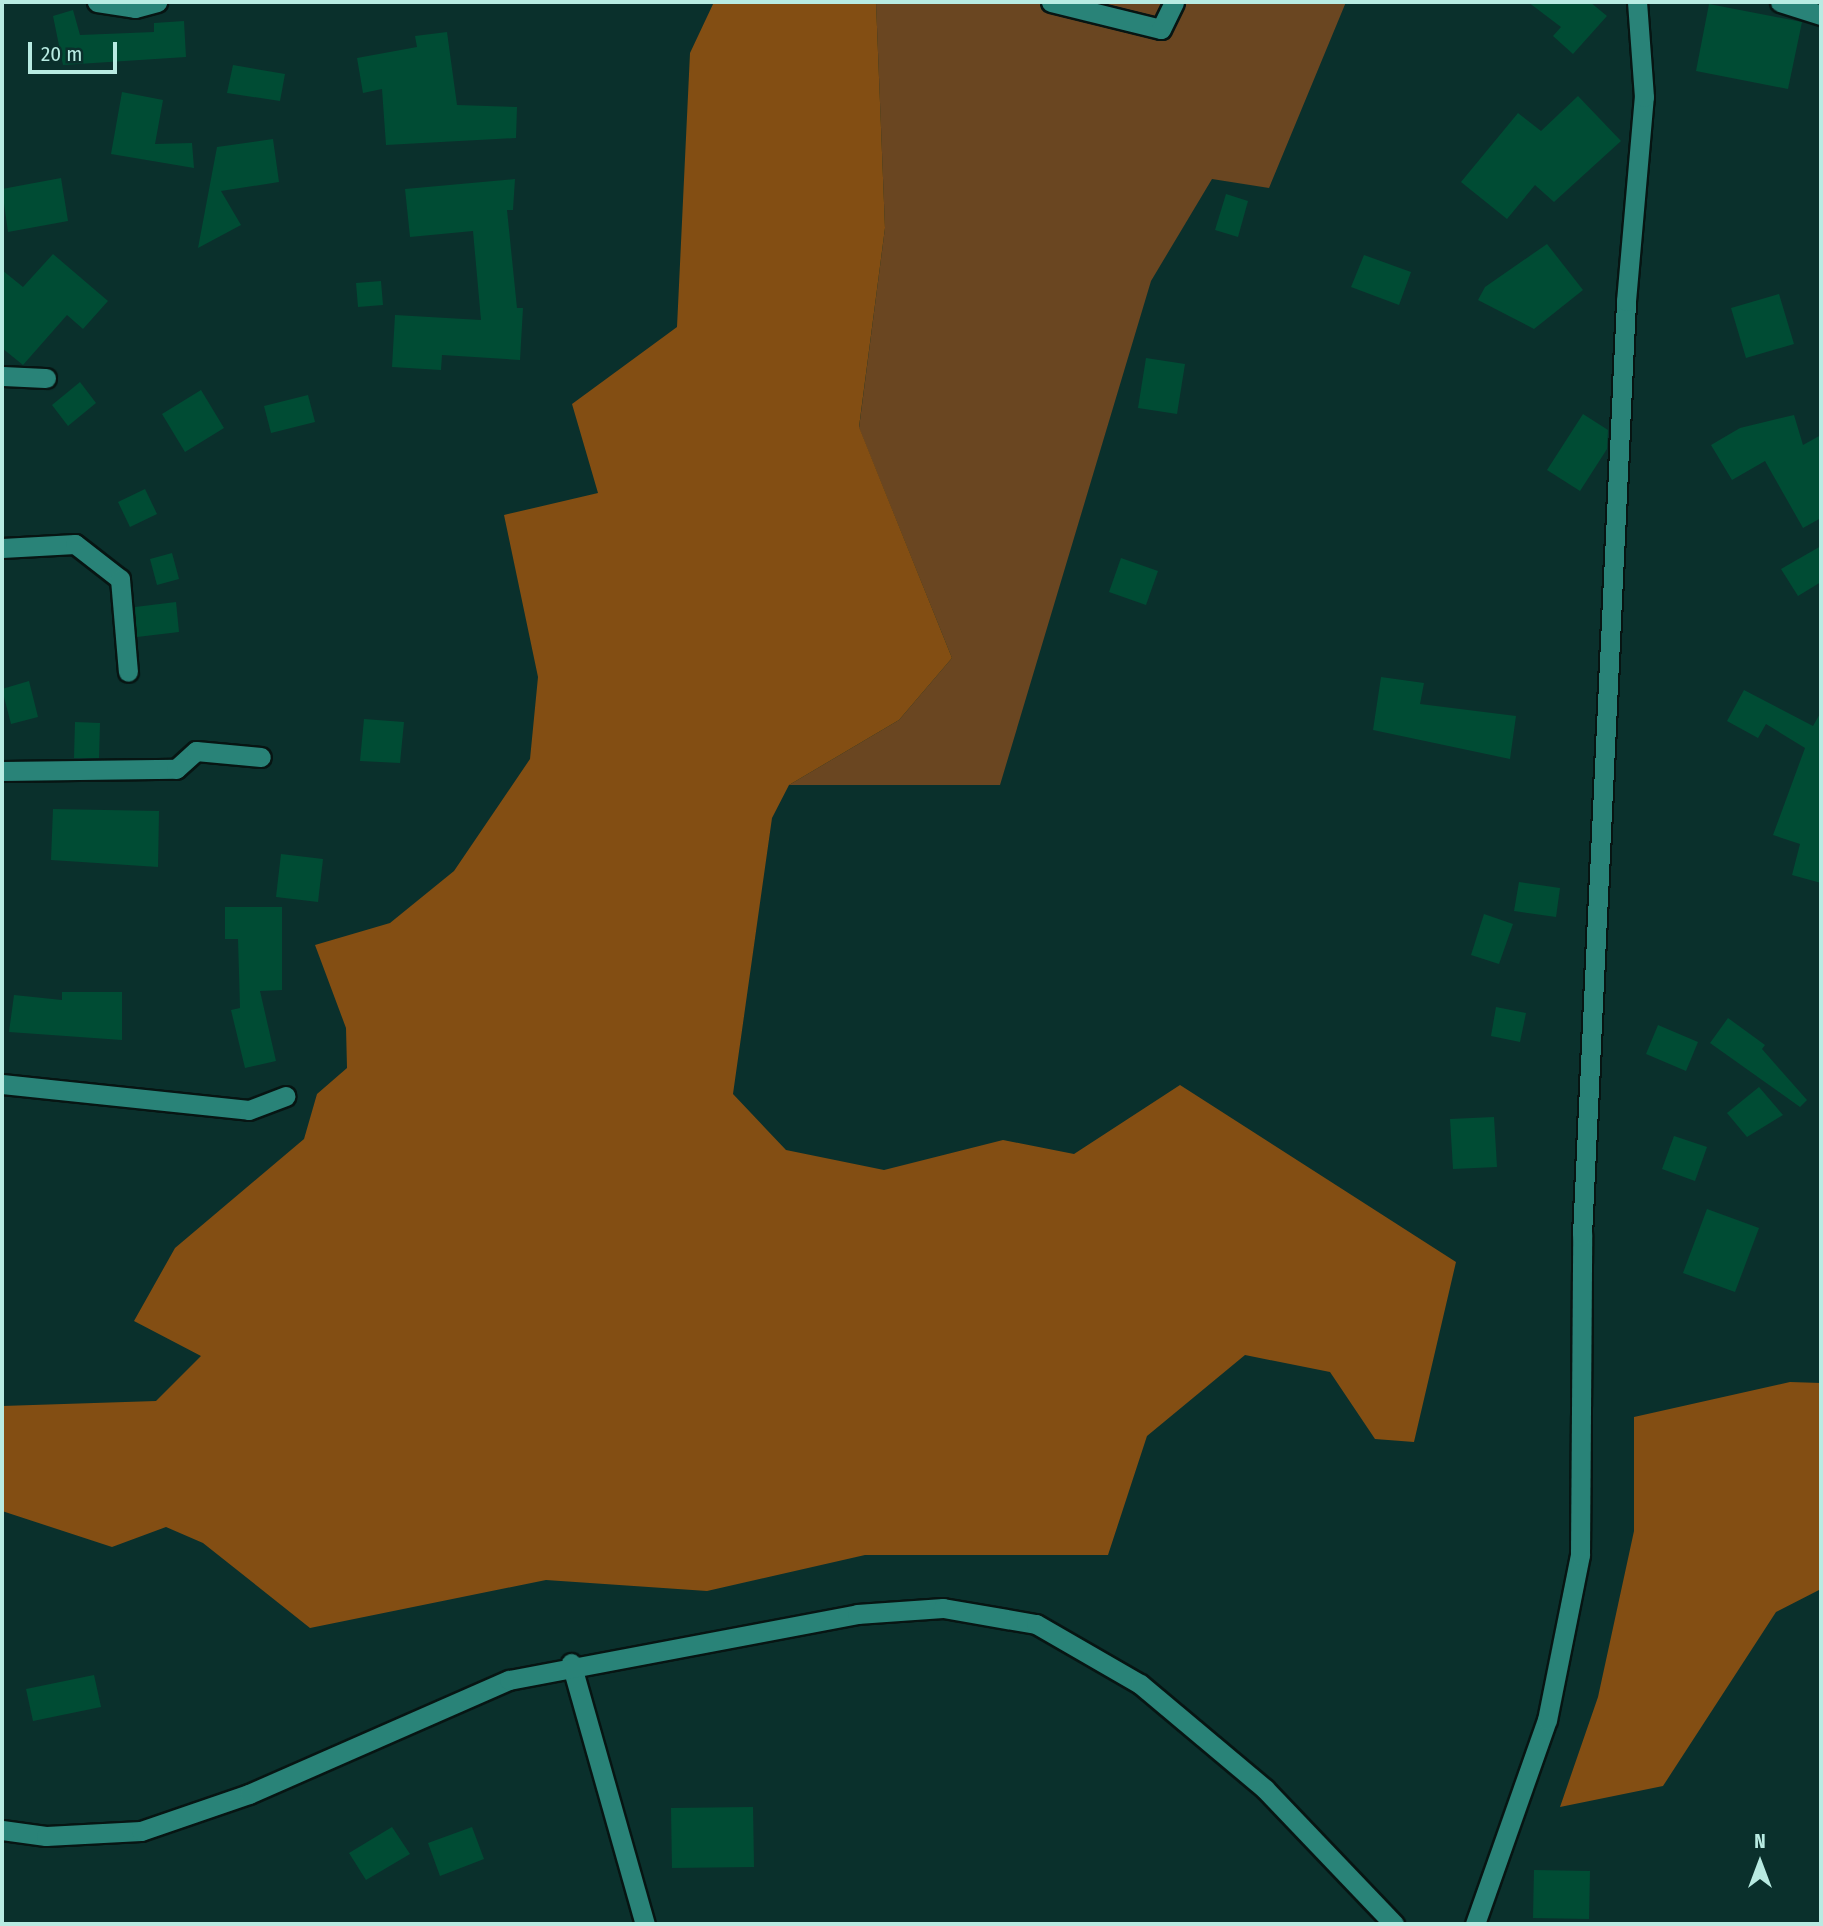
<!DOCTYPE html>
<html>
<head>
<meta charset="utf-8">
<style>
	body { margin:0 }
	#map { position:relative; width:1823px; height:1926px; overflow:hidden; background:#0a302c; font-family:"Fira Sans Condensed",sans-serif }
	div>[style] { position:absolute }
	.green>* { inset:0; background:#6a4621 }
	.forest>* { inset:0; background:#834e13 }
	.building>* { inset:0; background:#004c34 }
	.roads { filter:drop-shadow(2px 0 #071513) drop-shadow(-2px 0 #071513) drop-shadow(0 2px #071513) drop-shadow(0 -2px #071513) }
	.minor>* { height:19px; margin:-9.5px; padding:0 9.5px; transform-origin:9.5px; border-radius:9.5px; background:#298378 }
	span { translate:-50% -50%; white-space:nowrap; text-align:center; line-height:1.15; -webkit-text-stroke:5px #0a302c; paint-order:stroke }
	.frame { position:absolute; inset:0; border:4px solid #b8ebe2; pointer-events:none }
	.north { position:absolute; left:1725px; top:1828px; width:70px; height:70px; -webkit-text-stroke:5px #0a302c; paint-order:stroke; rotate:0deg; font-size:19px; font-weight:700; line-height:28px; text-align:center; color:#b8ebe2 }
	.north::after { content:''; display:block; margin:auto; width:24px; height:32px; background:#b8ebe2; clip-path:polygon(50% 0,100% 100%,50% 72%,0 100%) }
	.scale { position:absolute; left:28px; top:42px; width:89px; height:32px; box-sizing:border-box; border:4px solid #b8ebe2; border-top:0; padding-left:9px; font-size:21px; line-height:24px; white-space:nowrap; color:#b8ebe2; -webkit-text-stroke:5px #0a302c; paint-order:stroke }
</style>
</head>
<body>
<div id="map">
	<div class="green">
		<div style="clip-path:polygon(876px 2px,1346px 2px,1269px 188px,1212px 179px,1151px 281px,1000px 785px,789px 785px,899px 720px,952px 658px,859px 428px,885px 228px)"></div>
	</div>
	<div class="forest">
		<div style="clip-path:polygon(714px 2px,876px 2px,885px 228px,859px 427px,952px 658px,899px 720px,789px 785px,772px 818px,733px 1094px,786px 1150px,884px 1170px,1003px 1140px,1074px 1154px,1180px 1085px,1456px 1262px,1414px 1442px,1375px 1439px,1330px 1372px,1245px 1355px,1147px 1436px,1108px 1555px,865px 1555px,707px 1591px,546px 1580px,310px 1628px,203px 1543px,166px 1527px,112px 1547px,2px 1511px,2px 1406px,156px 1401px,201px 1356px,134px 1321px,175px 1248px,304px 1139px,317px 1094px,347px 1068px,346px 1028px,315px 945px,390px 923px,454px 871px,530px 759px,538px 677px,504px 515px,598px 493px,572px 404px,677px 327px,690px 53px)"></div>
		<div style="clip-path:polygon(1790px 1382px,1821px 1383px,1821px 1589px,1776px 1612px,1663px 1786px,1560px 1807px,1598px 1697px,1634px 1531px,1634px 1417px)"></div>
	</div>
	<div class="building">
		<div style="clip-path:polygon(1528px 2px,1590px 2px,1607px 16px,1573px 54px,1553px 36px,1561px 27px)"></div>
		<div style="clip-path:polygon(1709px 4px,1802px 22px,1788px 89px,1696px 71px)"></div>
		<div style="clip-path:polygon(73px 10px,80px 35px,154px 32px,154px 23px,184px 21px,186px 57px,63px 65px,53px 16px)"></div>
		<div style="clip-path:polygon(447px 32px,457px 105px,517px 107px,516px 138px,386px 145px,382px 89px,363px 93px,357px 58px,417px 47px,415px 36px)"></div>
		<div style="clip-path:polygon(233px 65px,285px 74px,280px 101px,227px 93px)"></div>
		<div style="clip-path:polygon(122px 92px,163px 100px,155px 144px,192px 143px,194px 168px,111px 154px)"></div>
		<div style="clip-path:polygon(1578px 96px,1621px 141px,1554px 202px,1535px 185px,1507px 219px,1461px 182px,1518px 113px,1541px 131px)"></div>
		<div style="clip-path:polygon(273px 139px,279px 182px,221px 191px,241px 225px,198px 248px,217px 147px)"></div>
		<div style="clip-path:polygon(61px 178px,68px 221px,8px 232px,2px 189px)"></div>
		<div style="clip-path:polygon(515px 179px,513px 210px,507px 210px,517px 308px,523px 308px,520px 360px,442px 355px,441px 370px,392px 367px,395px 315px,481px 320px,473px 231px,410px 237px,405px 189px)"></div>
		<div style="clip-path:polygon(1226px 194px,1248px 201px,1238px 237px,1215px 230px)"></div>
		<div style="clip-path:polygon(1547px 244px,1583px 290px,1534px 329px,1478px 300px,1485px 287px)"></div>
		<div style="clip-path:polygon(53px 254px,108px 301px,83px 329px,67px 315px,23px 365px,2px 348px,2px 270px,23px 287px)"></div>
		<div style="clip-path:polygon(1364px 255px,1411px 272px,1399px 305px,1351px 287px)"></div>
		<div style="clip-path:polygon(381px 281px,383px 305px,358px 307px,356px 283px)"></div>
		<div style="clip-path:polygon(1779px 294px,1794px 344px,1746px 358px,1731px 308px)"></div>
		<div style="clip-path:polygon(1146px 358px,1185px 364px,1177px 414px,1138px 408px)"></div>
		<div style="clip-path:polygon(80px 382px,96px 403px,68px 426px,52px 405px)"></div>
		<div style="clip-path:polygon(201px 390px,224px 428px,185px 452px,162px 414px)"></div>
		<div style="clip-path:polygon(308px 395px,315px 422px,271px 433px,264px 406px)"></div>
		<div style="clip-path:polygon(1583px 414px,1608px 430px,1607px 449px,1580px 491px,1547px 470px)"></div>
		<div style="clip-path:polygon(1794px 415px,1803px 445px,1821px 435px,1821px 518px,1803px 528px,1765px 461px,1732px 480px,1711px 445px,1740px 428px)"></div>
		<div style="clip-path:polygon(145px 489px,157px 514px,130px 527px,118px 502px)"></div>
		<div style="clip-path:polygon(1821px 546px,1821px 582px,1798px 596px,1781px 569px)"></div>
		<div style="clip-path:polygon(172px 553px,179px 579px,157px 585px,150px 559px)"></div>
		<div style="clip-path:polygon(1121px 558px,1158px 571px,1146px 605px,1109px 592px)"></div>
		<div style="clip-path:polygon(176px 602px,179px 632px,137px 637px,135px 607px)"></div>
		<div style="clip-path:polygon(1381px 677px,1424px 683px,1420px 704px,1516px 716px,1510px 759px,1373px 730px)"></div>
		<div style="clip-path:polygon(29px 681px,38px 717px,11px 724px,2px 689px)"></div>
		<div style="clip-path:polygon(1744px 690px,1813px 726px,1821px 712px,1821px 883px,1792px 875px,1800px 844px,1773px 835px,1805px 748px,1766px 724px,1758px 738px,1727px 721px)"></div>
		<div style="clip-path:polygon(364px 719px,404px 722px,400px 763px,360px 761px)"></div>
		<div style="clip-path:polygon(75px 722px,100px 723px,99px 758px,74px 758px)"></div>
		<div style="clip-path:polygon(53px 809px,159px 811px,158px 867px,51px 860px)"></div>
		<div style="clip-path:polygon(281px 854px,323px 859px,318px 902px,276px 897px)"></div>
		<div style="clip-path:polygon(1519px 882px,1560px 888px,1556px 917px,1514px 911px)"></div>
		<div style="clip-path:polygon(225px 907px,282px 907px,282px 990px,260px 991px,276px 1061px,245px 1068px,231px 1010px,240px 1008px,238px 939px,225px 939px)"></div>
		<div style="clip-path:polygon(1484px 914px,1513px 924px,1499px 964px,1471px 955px)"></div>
		<div style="clip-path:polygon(62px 992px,122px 992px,122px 1040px,9px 1032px,14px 995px,62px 1000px)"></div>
		<div style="clip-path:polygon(1496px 1007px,1526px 1013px,1520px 1042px,1491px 1036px)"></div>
		<div style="clip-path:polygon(1728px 1018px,1765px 1045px,1762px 1049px,1807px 1100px,1800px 1107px,1710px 1043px)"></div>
		<div style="clip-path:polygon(1658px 1025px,1698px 1042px,1686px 1071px,1646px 1054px)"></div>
		<div style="clip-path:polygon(1759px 1087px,1783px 1115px,1747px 1137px,1727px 1113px)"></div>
		<div style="clip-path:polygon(1494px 1117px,1497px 1167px,1453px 1169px,1450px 1119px)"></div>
		<div style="clip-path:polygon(1674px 1136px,1707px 1147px,1695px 1181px,1662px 1169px)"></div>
		<div style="clip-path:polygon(1707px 1209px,1759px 1228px,1735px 1292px,1683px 1273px)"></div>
		<div style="clip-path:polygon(94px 1675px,101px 1707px,33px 1721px,26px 1689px)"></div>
		<div style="clip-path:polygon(753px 1807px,754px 1867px,672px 1868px,671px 1808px)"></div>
		<div style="clip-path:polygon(392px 1827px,410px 1854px,366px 1880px,349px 1853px)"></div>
		<div style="clip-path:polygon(472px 1827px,484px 1859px,440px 1876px,428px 1843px)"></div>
		<div style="clip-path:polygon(1534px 1870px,1590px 1871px,1589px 1919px,1533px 1918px)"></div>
	</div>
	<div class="roads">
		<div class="minor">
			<div style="left:97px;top:2px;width:38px;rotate:9deg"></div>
			<div style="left:135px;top:8px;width:23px;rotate:-15deg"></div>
			<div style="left:1051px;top:2px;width:113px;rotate:13.8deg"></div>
			<div style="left:1161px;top:29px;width:30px;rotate:-64deg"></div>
			<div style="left:1780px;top:2px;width:43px;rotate:17.6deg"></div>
			<div style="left:2px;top:376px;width:44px;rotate:2.6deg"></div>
			<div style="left:2px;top:548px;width:73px;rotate:-3.1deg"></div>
			<div style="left:75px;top:544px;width:57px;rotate:37.9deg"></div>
			<div style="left:120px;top:579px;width:93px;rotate:85.1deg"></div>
			<div style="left:2px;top:771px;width:174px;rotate:-0.7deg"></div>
			<div style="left:176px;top:769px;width:27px;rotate:-42deg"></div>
			<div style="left:196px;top:751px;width:65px;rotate:5.3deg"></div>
			<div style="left:2px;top:1084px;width:248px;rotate:6deg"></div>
			<div style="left:249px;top:1110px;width:39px;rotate:-21deg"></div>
			<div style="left:571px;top:1663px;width:271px;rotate:74.2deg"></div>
			<div style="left:2px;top:1830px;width:44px;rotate:7.8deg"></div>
			<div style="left:46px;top:1836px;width:95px;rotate:-3deg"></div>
			<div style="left:141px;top:1831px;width:114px;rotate:-18.9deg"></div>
			<div style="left:249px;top:1794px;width:284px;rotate:-23.7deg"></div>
			<div style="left:509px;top:1680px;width:354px;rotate:-10.7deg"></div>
			<div style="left:857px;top:1614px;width:86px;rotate:-4deg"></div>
			<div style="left:943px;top:1608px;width:94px;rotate:9.8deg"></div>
			<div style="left:1036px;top:1624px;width:120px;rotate:30deg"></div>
			<div style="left:1140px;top:1684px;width:163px;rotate:40deg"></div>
			<div style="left:1265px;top:1789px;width:187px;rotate:46.3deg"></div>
			<div style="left:1475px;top:1924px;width:216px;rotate:-70.6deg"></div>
			<div style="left:1547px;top:1720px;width:168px;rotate:-78.7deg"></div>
			<div style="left:1580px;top:1555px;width:320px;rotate:-89.6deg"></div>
			<div style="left:1582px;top:1235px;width:935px;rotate:-87.3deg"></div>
			<div style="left:1626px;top:301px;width:205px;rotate:-85deg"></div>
			<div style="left:1644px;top:97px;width:95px;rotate:-94.2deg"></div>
		</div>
	</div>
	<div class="frame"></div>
	<div class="north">N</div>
	<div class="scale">20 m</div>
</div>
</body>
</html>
